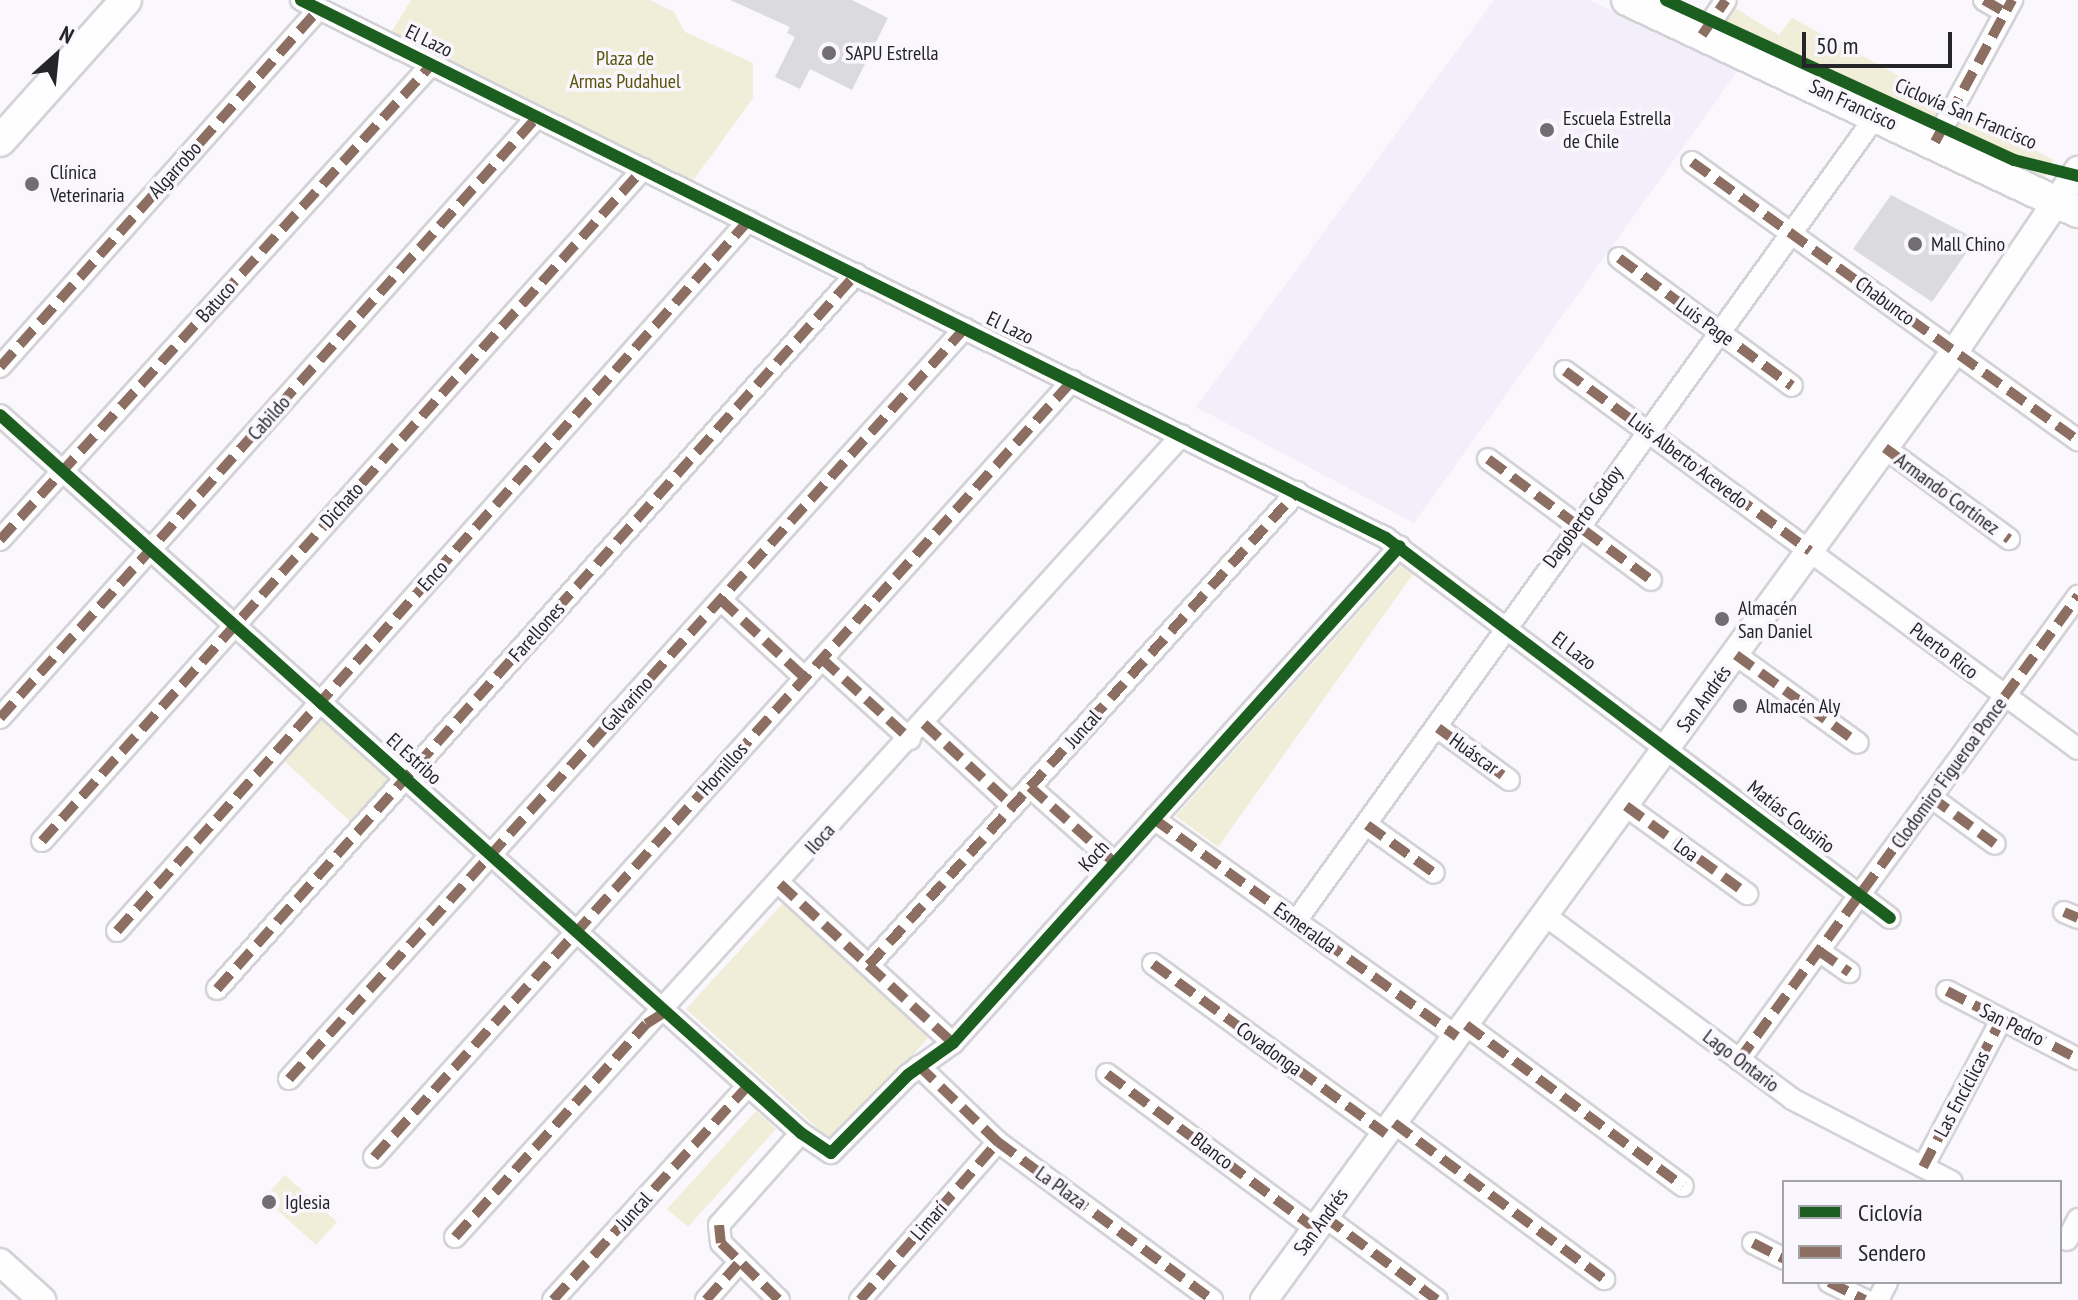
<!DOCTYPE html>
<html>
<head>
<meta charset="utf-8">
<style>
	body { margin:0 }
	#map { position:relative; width:2078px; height:1300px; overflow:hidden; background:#faf8fc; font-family:"PT Sans Narrow",sans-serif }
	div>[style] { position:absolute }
	.built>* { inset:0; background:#f2eefa }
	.green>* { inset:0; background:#f0edd9 }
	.building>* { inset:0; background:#dbdade }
	.roads { filter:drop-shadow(2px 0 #d3d2d6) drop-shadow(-2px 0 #d3d2d6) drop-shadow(0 2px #d3d2d6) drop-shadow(0 -2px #d3d2d6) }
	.minor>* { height:20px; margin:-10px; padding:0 10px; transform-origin:10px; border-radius:10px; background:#fefeff }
	.tertiary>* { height:26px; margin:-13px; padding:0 13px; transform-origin:13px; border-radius:13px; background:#fefeff }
	.secondary>* { height:30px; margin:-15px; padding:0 15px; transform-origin:15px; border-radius:15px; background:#fefeff }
	.quiet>* { height:10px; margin-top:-5px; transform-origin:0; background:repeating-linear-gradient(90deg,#8d6e63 0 20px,transparent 0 30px) }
	.cycleway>* { height:12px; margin:-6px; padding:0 6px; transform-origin:6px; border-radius:6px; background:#1b5e20 }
	.dots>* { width:22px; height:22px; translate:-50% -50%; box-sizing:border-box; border:4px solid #f9f7fd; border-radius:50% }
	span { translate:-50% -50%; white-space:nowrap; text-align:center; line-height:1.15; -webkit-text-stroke:7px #f9f7fd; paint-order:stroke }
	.street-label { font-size:20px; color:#252429 }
	.poi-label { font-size:20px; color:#252429 }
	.left { translate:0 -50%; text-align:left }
	.park-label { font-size:20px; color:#5b530c }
	.legend { position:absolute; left:1782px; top:1180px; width:280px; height:104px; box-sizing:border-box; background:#f9f7fd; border:2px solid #a4a3a8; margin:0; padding:10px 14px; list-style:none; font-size:24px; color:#252429 }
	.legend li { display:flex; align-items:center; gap:16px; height:40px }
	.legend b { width:40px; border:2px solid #a4a3a8 }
	.north { position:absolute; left:16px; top:16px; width:80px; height:80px; -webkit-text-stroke:6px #f9f7fd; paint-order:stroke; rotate:27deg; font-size:22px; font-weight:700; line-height:32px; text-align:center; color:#252429 }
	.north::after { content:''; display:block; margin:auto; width:28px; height:36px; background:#252429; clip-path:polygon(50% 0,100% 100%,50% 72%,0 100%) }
	.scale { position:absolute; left:1802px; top:32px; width:150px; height:36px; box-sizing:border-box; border:4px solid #252429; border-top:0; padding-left:10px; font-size:24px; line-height:28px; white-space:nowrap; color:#252429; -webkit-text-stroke:6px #f9f7fd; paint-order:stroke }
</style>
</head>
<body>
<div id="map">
	<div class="built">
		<div style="clip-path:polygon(1494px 0,1589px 0,1739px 69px,1414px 523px,1196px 407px)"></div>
	</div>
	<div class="green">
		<div style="clip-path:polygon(411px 0,650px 0,674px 12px,685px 32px,753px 63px,753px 98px,692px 182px,389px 36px)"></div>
		<div style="clip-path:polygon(1730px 5px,1779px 35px,1792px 18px,1944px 100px,1930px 126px,1715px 26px)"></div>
		<div style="clip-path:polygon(1958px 107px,2053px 160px,2043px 181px,1945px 136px)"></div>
		<div style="clip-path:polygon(1401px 565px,1414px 573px,1218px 847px,1176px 816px)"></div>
		<div style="clip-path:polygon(321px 719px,388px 780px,351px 822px,283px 760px)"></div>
		<div style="clip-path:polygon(784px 902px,929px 1037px,834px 1143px,686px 1009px)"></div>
		<div style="clip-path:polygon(756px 1111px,776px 1129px,688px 1227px,667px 1209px)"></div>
		<div style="clip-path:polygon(285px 1175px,337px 1222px,316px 1245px,264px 1198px)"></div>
	</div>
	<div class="building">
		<div style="clip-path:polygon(730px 0,852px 0,888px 18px,852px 90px,810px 69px,800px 89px,775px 77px,795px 37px,787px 33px,790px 27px)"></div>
		<div style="clip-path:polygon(1891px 195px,1976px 239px,1932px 302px,1853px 249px)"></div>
	</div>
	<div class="roads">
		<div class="minor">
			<div style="left:301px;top:0;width:1211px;rotate:26.37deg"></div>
			<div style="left:1386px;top:538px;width:631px;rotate:37.02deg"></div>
			<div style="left:1984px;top:0;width:24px;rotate:30deg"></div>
			<div style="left:1702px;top:35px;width:42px;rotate:-55.6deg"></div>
			<div style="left:1935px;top:142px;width:162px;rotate:-61.5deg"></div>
			<div style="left:1692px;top:162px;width:476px;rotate:35.8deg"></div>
			<div style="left:1619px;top:258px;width:215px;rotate:36.5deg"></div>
			<div style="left:0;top:367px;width:480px;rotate:-48.3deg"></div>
			<div style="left:1565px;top:371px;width:637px;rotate:36.38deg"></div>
			<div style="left:0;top:415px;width:1076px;rotate:41.87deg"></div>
			<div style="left:801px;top:1133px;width:36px;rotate:34deg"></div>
			<div style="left:831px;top:1153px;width:110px;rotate:-45.4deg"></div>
			<div style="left:908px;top:1075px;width:55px;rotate:-35.4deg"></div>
			<div style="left:953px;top:1043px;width:668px;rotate:-48.03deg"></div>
			<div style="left:1885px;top:448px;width:154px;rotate:36.3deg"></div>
			<div style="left:1488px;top:459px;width:203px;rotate:36.6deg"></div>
			<div style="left:0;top:540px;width:641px;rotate:-47.78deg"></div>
			<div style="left:721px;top:600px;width:115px;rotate:42.9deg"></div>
			<div style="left:1736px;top:655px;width:150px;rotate:35.8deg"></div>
			<div style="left:822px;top:659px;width:119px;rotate:42.3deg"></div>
			<div style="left:0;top:718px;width:806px;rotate:-48.22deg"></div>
			<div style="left:924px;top:724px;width:121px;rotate:42.7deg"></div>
			<div style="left:1438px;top:728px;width:88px;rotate:36.2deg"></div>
			<div style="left:1030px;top:787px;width:114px;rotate:41.8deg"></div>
			<div style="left:1931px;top:797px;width:79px;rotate:36.3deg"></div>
			<div style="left:1626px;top:806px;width:150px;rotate:36deg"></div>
			<div style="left:1154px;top:819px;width:373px;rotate:35.7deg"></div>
			<div style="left:1367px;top:825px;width:82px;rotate:35.6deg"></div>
			<div style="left:42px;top:841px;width:902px;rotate:-48.19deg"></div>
			<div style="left:780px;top:884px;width:235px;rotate:42.6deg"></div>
			<div style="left:2064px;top:912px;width:15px;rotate:23deg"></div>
			<div style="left:1546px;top:916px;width:307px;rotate:36.6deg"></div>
			<div style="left:1792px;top:1099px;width:180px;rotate:27.4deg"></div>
			<div style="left:1296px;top:921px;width:992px;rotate:-54.23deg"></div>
			<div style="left:117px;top:931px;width:950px;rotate:-48.37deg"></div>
			<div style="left:1819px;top:951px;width:37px;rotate:35deg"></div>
			<div style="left:1153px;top:964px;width:288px;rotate:36.1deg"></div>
			<div style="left:869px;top:965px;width:638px;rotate:-47.86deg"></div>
			<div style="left:217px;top:989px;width:959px;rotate:-48.21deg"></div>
			<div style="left:1947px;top:991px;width:148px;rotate:27.4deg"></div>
			<div style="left:1466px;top:1025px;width:270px;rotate:36.6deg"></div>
			<div style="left:1739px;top:1060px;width:575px;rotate:-53.85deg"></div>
			<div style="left:919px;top:1066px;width:110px;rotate:43.9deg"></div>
			<div style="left:998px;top:1142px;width:266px;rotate:36.4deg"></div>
			<div style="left:1107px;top:1074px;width:260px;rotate:36.6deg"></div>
			<div style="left:289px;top:1079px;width:1010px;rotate:-48.01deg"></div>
			<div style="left:1394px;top:1123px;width:262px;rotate:36.6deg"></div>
			<div style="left:374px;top:1157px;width:1044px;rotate:-48.03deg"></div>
			<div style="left:1923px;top:1167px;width:166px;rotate:-62deg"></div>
			<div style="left:1325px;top:1217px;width:139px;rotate:36.5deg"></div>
			<div style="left:455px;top:1237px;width:1082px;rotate:-47.81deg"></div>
			<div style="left:2067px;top:1240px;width:24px;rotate:-62deg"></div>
			<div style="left:1753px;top:1243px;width:35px;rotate:27deg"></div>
			<div style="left:1829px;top:1282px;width:40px;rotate:26.6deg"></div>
			<div style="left:553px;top:1300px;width:290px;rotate:-47.7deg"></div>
			<div style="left:706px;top:1300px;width:48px;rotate:-48.4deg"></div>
			<div style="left:779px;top:1300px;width:81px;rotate:-135.5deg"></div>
			<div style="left:721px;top:1243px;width:18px;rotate:-96deg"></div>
			<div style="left:719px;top:1225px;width:123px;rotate:-48.3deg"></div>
			<div style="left:860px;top:1300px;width:210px;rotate:-48.9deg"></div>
			<div style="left:1878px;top:1300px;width:20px;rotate:-63deg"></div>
		</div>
		<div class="tertiary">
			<div style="left:0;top:1262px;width:57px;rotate:42.1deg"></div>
			<div style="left:1264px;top:1300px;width:1174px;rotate:-53.94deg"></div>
			<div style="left:1955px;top:351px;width:219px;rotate:-55.8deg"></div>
		</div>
		<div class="secondary">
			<div style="left:1627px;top:0;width:498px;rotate:25.2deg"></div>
			<div style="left:0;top:141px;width:189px;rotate:-48.2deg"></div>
		</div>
	</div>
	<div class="quiet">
		<div style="left:1984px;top:0;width:24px;rotate:30deg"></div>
		<div style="left:1702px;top:35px;width:42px;rotate:-55.6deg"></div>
		<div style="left:1935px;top:142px;width:162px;rotate:-61.5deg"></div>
		<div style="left:1692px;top:162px;width:476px;rotate:35.8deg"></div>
		<div style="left:1619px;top:258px;width:215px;rotate:36.5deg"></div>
		<div style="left:0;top:367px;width:480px;rotate:-48.3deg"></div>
		<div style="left:1565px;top:371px;width:304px;rotate:36.3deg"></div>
		<div style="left:1885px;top:448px;width:154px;rotate:36.3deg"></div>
		<div style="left:1488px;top:459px;width:203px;rotate:36.6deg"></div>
		<div style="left:0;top:540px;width:641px;rotate:-47.78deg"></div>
		<div style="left:721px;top:600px;width:115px;rotate:42.9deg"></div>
		<div style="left:1736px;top:655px;width:150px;rotate:35.8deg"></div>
		<div style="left:822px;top:659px;width:119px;rotate:42.3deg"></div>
		<div style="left:0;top:718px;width:806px;rotate:-48.22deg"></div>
		<div style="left:924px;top:724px;width:121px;rotate:42.7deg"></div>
		<div style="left:1438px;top:728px;width:88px;rotate:36.2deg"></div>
		<div style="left:1030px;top:787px;width:114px;rotate:41.8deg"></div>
		<div style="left:1931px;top:797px;width:79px;rotate:36.3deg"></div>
		<div style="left:1626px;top:806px;width:150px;rotate:36deg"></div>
		<div style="left:1154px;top:819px;width:373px;rotate:35.7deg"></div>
		<div style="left:1367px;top:825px;width:82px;rotate:35.6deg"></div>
		<div style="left:42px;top:841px;width:902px;rotate:-48.19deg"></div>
		<div style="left:780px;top:884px;width:235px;rotate:42.6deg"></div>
		<div style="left:2064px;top:912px;width:15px;rotate:23deg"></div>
		<div style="left:117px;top:931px;width:950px;rotate:-48.37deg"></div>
		<div style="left:1819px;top:951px;width:37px;rotate:35deg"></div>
		<div style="left:1153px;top:964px;width:288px;rotate:36.1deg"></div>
		<div style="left:869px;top:965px;width:638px;rotate:-47.86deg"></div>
		<div style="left:217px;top:989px;width:959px;rotate:-48.21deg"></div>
		<div style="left:1947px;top:991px;width:148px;rotate:27.4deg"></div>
		<div style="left:1466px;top:1025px;width:270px;rotate:36.6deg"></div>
		<div style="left:1739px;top:1060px;width:575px;rotate:-53.85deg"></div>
		<div style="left:919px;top:1066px;width:110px;rotate:43.9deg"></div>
		<div style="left:998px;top:1142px;width:266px;rotate:36.4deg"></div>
		<div style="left:1107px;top:1074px;width:260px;rotate:36.6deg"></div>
		<div style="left:289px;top:1079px;width:1010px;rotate:-48.01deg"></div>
		<div style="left:1394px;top:1123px;width:262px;rotate:36.6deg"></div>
		<div style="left:374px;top:1157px;width:1044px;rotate:-48.03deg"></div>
		<div style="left:1923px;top:1167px;width:166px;rotate:-62deg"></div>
		<div style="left:1325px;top:1217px;width:139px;rotate:36.5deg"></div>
		<div style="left:719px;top:1225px;width:18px;rotate:84deg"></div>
		<div style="left:721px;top:1243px;width:81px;rotate:44.5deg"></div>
		<div style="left:455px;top:1237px;width:286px;rotate:-48.1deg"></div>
		<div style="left:646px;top:1024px;width:22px;rotate:-32deg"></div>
		<div style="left:1753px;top:1243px;width:35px;rotate:27deg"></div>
		<div style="left:1829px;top:1282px;width:40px;rotate:26.6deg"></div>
		<div style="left:553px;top:1300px;width:290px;rotate:-47.7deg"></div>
		<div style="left:706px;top:1300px;width:48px;rotate:-48.4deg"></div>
		<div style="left:860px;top:1300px;width:210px;rotate:-48.9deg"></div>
	</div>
	<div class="cycleway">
		<div style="left:301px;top:0;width:1211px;rotate:26.37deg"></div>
		<div style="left:1386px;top:538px;width:631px;rotate:37.02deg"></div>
		<div style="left:1666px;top:0;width:383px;rotate:24.7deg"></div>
		<div style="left:2014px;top:160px;width:66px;rotate:14deg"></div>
		<div style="left:0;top:415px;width:1076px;rotate:41.87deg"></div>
		<div style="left:801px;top:1133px;width:36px;rotate:34deg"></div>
		<div style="left:831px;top:1153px;width:110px;rotate:-45.4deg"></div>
		<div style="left:908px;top:1075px;width:55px;rotate:-35.4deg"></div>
		<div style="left:953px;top:1043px;width:668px;rotate:-48.03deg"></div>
	</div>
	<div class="dots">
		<div style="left:829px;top:53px;background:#706e73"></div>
		<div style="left:1547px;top:130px;background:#706e73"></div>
		<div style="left:32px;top:184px;background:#706e73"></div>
		<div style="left:1915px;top:244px;background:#706e73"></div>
		<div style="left:1722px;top:619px;background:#706e73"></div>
		<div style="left:1740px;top:706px;background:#706e73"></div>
		<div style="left:269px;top:1202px;background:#706e73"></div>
	</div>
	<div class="street-label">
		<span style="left:429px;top:41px;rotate:26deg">El Lazo</span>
		<span style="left:1853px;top:105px;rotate:25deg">San Francisco</span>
		<span style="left:1966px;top:114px;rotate:23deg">Ciclovía San Francisco</span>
		<span style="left:175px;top:170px;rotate:-48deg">Algarrobo</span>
		<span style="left:1885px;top:301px;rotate:36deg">Chabunco</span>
		<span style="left:216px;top:302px;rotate:-48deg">Batuco</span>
		<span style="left:1705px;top:322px;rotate:36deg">Luis Page</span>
		<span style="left:1010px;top:328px;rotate:26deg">El Lazo</span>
		<span style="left:269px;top:418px;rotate:-48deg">Cabildo</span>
		<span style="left:1688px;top:461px;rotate:37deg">Luis Alberto Acevedo</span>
		<span style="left:1947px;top:494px;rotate:36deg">Armando Cortínez</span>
		<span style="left:342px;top:505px;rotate:-48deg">Dichato</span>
		<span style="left:1583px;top:517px;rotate:-54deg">Dagoberto Godoy</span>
		<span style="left:433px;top:576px;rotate:-48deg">Enco</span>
		<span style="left:537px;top:632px;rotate:-48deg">Farellones</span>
		<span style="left:1574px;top:651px;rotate:37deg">El Lazo</span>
		<span style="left:1944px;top:651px;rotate:37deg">Puerto Rico</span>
		<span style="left:1704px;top:699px;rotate:-54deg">San Andrés</span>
		<span style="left:627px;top:704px;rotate:-48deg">Galvarino</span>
		<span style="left:1083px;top:729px;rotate:-48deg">Juncal</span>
		<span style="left:1474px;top:754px;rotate:36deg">Huáscar</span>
		<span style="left:414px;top:759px;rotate:42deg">El Estribo</span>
		<span style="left:723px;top:769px;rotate:-48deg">Hornillos</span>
		<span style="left:1949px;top:773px;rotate:-54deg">Clodomiro Figueroa Ponce</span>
		<span style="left:1791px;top:817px;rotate:38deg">Matías Cousiño</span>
		<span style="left:820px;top:839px;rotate:-48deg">Iloca</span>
		<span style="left:1686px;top:850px;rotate:36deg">Loa</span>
		<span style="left:1094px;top:856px;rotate:-48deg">Koch</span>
		<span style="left:1305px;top:928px;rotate:36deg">Esmeralda</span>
		<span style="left:2012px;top:1025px;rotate:27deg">San Pedro</span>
		<span style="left:1269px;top:1049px;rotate:36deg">Covadonga</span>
		<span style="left:1741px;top:1061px;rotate:37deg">Lago Ontario</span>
		<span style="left:1962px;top:1094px;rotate:-62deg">Las Encíclicas</span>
		<span style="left:1212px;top:1151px;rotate:37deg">Blanco</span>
		<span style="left:1061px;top:1188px;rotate:36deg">La Plaza</span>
		<span style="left:634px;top:1211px;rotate:-48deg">Juncal</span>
		<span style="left:929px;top:1221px;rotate:-49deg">Limarí</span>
		<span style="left:1321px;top:1222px;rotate:-54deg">San Andrés</span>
	</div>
	<div class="poi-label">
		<span class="left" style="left:845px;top:53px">SAPU Estrella</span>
		<span class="left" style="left:1563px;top:130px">Escuela Estrella<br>de Chile</span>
		<span class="left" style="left:50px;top:184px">Clínica<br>Veterinaria</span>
		<span class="left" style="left:1931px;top:244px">Mall Chino</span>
		<span class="left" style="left:1738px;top:620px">Almacén<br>San Daniel</span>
		<span class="left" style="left:1756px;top:706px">Almacén Aly</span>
		<span class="left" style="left:285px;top:1202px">Iglesia</span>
	</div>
	<div class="park-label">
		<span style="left:625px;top:70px">Plaza de<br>Armas Pudahuel</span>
	</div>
	<ul class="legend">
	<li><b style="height:10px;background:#1b5e20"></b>Ciclovía</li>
	<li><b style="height:10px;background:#8d6e63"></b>Sendero</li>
	</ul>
	<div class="north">N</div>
	<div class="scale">50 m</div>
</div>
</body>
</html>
